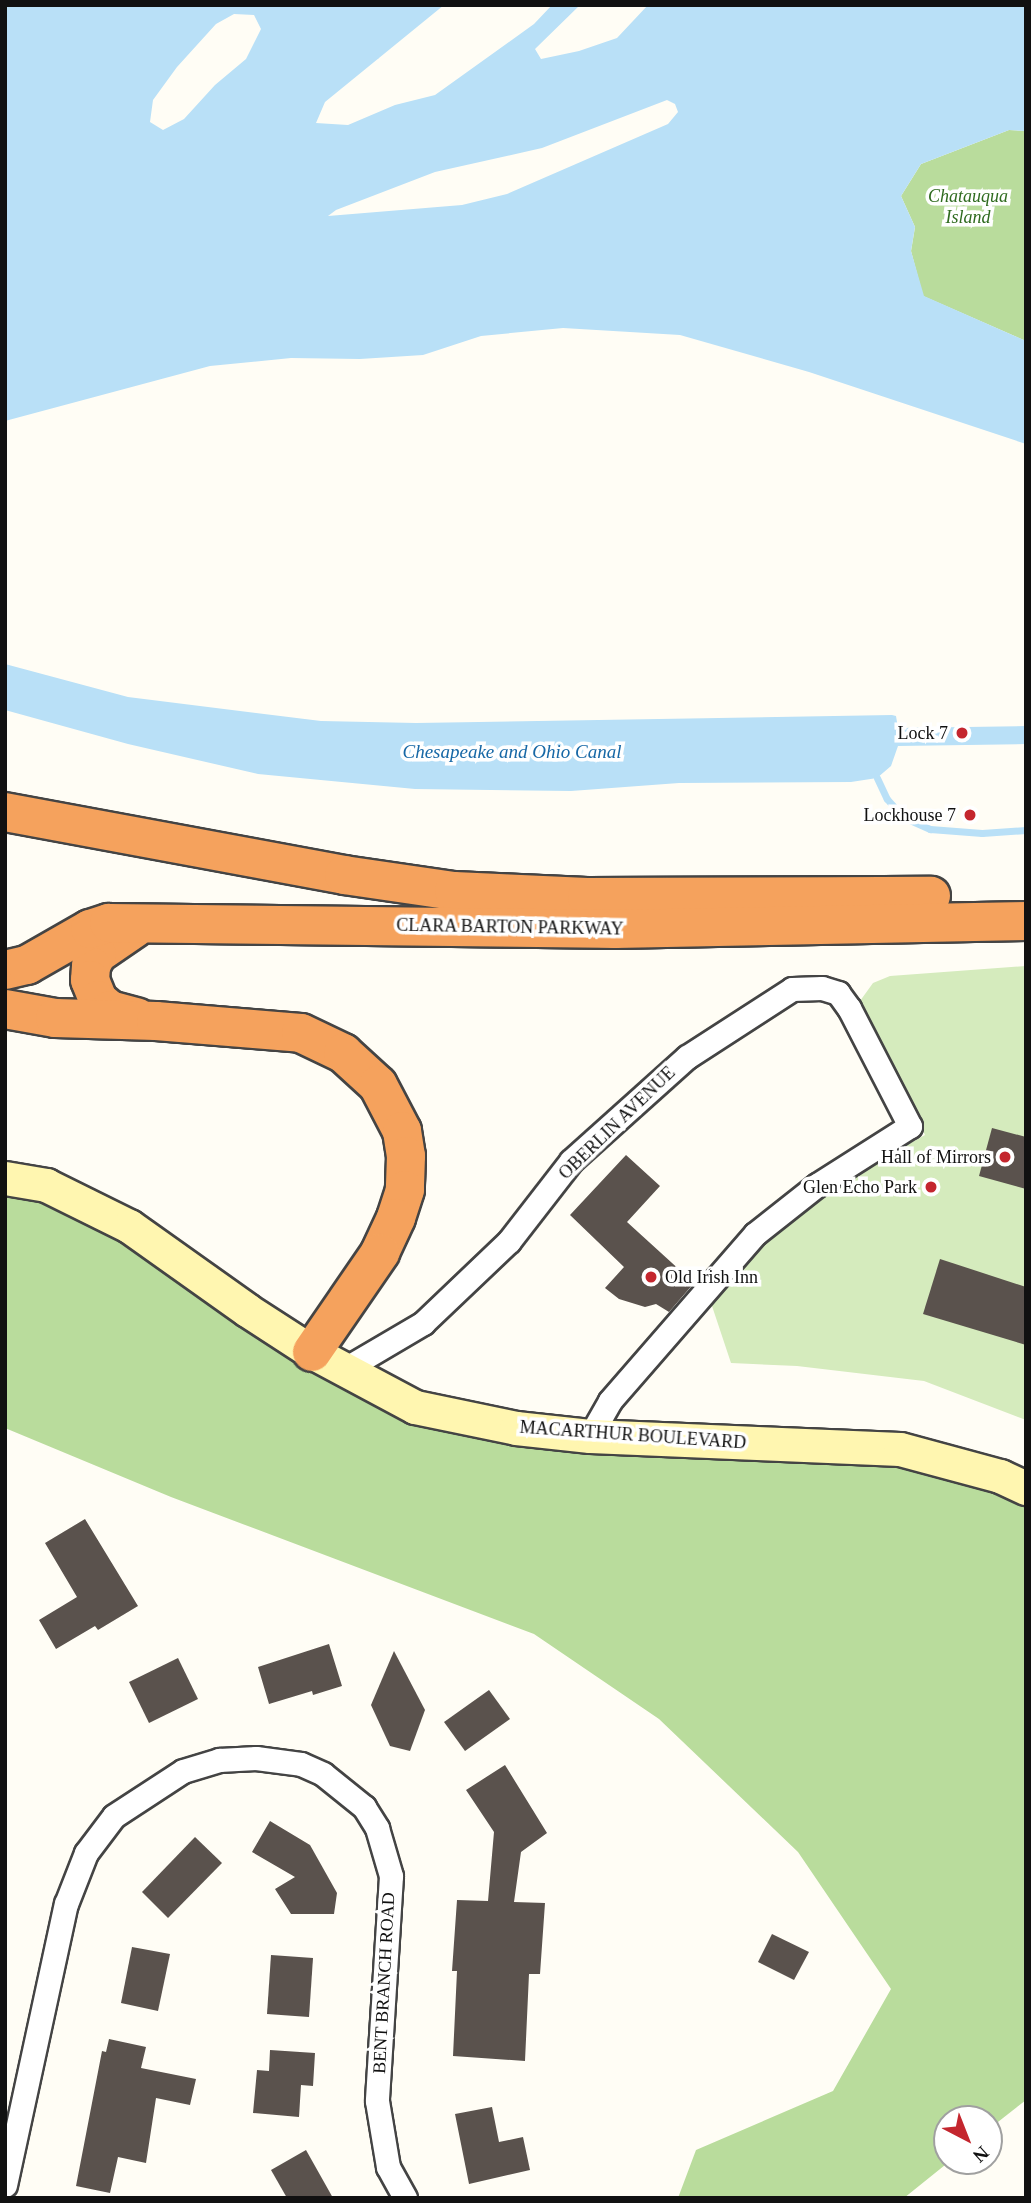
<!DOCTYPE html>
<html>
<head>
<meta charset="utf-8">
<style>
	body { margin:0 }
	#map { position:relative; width:1031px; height:2203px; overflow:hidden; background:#fffdf5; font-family:Georgia,serif }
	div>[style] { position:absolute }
	.green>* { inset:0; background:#d5ebbd }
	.forest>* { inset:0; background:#b9dc9c }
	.water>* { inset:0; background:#b9e0f7 }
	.stream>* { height:7px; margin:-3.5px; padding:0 3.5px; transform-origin:3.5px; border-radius:3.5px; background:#b9e0f7 }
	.building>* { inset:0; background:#5a524d }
	.roads { filter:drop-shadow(2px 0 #444) drop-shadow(-2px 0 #444) drop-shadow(0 2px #444) drop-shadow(0 -2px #444) }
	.street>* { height:23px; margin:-11.5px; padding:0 11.5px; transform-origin:11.5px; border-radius:11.5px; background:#fff }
	.secondary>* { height:33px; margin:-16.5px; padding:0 16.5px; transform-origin:16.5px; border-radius:16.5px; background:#fff6b0 }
	.highway>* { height:38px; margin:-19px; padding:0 19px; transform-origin:19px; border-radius:19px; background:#f5a25d }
	.dots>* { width:19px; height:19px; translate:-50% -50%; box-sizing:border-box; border:4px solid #fff; border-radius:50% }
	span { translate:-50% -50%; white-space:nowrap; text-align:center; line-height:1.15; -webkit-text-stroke:7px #fff; paint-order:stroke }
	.park-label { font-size:18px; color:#2f6b1f; font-style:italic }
	.poi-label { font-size:18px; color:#111 }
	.right { translate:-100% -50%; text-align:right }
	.left { translate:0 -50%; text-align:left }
	.street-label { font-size:18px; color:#111 }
	.water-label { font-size:19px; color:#1768a6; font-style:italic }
	.frame { position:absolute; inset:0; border:7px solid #111; pointer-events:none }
	.north { position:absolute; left:933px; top:2105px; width:70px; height:70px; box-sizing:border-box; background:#fff; border:2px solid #a0a0a0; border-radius:50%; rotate:138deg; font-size:19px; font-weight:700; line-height:28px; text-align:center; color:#111 }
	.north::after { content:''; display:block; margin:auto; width:24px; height:32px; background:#c4262e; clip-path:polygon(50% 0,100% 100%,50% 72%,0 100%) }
</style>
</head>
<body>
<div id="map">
	<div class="green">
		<div style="clip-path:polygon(1026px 966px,1026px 1420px,924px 1381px,797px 1366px,731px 1363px,710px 1300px,768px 1241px,819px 1199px,874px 1163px,925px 1135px,860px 1001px,873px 983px,890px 976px)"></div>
	</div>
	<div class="forest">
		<div style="clip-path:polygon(1009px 130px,1026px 131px,1026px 341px,923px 296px,911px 251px,915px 227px,901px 196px,921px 164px)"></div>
		<div style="clip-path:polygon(5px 1178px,46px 1185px,415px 1407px,900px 1449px,1026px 1488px,1026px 2100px,989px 2129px,989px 2119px,947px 2119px,947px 2161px,950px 2161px,904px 2198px,678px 2198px,696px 2150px,833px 2091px,891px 1989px,798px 1852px,659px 1719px,534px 1634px,171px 1497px,5px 1428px)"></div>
	</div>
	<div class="water">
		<div style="clip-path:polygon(evenodd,5px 5px,444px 5px,325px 102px,316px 123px,348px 125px,395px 105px,435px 95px,534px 24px,552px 5px,580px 5px,535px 49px,541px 59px,579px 51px,617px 38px,648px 5px,1026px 5px,1026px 131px,1009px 130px,921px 164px,901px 196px,915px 227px,911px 251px,924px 296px,1026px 341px,1026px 444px,809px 372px,680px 335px,563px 328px,481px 336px,423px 355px,360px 359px,291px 358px,210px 366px,5px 421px,5px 5px,234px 14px,254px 15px,261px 29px,246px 59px,215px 85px,184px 119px,163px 130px,150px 122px,153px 100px,177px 67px,216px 24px,234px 14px,5px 5px,667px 100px,675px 104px,678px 112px,668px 124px,507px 194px,462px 205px,328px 216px,336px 210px,435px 172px,542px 148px,667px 100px)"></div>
		<div style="clip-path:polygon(5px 664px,128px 697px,321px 721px,416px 723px,892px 715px,896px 716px,898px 728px,1026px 726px,1026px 744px,898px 746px,891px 766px,877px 778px,851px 782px,679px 783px,571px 791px,415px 789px,258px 774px,128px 744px,5px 710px)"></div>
	</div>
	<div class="stream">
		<div style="left:877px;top:778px;width:23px;rotate:65deg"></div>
		<div style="left:887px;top:799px;width:24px;rotate:48deg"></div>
		<div style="left:903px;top:817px;width:30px;rotate:24deg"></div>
		<div style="left:930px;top:829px;width:52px;rotate:4.4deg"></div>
		<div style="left:982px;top:833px;width:44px;rotate:-3.9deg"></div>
	</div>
	<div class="building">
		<div style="clip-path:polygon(992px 1128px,1026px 1137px,1026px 1189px,979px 1176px)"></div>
		<div style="clip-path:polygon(626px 1155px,660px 1186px,627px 1222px,694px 1283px,669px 1312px,656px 1304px,645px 1307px,619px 1299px,605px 1288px,624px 1267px,570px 1215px)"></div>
		<div style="clip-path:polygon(940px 1259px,1026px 1287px,1026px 1345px,923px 1314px)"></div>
		<div style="clip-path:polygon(85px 1519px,138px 1606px,98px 1630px,95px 1626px,56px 1649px,39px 1620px,77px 1597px,45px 1543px)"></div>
		<div style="clip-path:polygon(329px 1644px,342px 1686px,313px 1695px,312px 1691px,269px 1704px,258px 1667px)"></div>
		<div style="clip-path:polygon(394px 1651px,425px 1710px,410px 1751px,390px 1746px,371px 1705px)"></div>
		<div style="clip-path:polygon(178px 1658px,198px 1699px,149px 1723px,129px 1682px)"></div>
		<div style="clip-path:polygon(489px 1690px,510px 1719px,465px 1751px,444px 1722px)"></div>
		<div style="clip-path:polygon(505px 1765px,547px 1833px,521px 1852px,514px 1902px,545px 1903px,540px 1974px,529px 1974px,525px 2061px,453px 2056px,457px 1971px,452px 1971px,457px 1900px,488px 1901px,494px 1832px,466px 1790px)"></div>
		<div style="clip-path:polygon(270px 1821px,310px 1845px,337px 1893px,334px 1914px,291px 1914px,275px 1889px,295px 1877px,252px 1852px)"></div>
		<div style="clip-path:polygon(195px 1837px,222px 1863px,168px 1918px,142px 1892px)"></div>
		<div style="clip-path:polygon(772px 1934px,809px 1952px,794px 1980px,758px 1962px)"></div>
		<div style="clip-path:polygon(132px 1947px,170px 1954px,158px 2011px,121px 2003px)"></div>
		<div style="clip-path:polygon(271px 1955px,313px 1958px,309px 2017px,267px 2014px)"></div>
		<div style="clip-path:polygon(109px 2039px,146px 2047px,141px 2068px,196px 2079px,190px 2105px,156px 2098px,146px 2163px,118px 2157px,110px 2193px,76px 2186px,102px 2051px,106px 2052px)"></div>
		<div style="clip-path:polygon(270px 2050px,315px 2053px,313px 2086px,301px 2085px,299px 2117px,253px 2113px,257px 2070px,269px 2071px)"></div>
		<div style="clip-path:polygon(492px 2107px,499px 2142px,523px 2137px,530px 2170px,469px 2184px,455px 2114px)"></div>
		<div style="clip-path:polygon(306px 2150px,333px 2198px,287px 2198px,271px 2170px)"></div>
	</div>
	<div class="roads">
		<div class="street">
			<div style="left:345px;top:1369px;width:91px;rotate:-30.5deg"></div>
			<div style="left:423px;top:1323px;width:119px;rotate:-43.6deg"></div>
			<div style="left:509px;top:1241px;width:101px;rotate:-52.2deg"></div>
			<div style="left:571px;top:1161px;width:156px;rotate:-41.9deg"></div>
			<div style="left:687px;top:1057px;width:125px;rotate:-32.9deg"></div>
			<div style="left:792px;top:989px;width:30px;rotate:-2deg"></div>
			<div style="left:822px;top:988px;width:17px;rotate:17deg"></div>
			<div style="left:838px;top:993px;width:19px;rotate:54deg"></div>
			<div style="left:849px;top:1008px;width:133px;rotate:62.7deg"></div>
			<div style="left:910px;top:1126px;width:110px;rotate:147.6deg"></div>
			<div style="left:817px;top:1185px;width:79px;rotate:141.7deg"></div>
			<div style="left:755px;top:1234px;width:221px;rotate:131deg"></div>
			<div style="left:610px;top:1401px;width:40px;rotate:119.7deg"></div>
			<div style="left:5px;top:2185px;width:288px;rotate:-77.8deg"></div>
			<div style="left:66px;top:1904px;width:55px;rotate:-68.6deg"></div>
			<div style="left:86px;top:1853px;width:46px;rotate:-52.9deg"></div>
			<div style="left:114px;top:1816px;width:82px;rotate:-33.1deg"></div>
			<div style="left:183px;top:1771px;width:38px;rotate:-17deg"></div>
			<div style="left:219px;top:1760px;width:37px;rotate:-3deg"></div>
			<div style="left:256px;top:1758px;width:45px;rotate:7.6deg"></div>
			<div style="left:301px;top:1764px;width:24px;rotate:24deg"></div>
			<div style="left:323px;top:1774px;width:53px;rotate:38.8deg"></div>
			<div style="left:364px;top:1807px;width:25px;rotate:58deg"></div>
			<div style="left:377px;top:1828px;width:50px;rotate:73.7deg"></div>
			<div style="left:391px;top:1876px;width:225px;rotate:93.6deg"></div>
			<div style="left:377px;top:2101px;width:67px;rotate:80.5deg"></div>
			<div style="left:388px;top:2167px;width:35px;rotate:61deg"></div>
		</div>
		<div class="secondary">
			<div style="left:5px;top:1178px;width:42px;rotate:9.7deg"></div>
			<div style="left:46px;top:1185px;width:93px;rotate:26.3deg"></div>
			<div style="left:129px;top:1226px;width:145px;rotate:35.4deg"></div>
			<div style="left:247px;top:1310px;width:77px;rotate:32.9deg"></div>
			<div style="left:312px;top:1352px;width:117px;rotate:28.1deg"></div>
			<div style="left:415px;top:1407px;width:103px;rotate:11.7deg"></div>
			<div style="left:516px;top:1428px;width:74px;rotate:6.2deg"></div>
			<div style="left:590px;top:1436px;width:310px;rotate:2.4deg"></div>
			<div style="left:900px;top:1449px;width:104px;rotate:15.1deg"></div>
			<div style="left:1000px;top:1476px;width:29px;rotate:25deg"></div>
		</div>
		<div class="highway">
			<div style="left:5px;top:812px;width:345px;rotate:10.5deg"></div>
			<div style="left:344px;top:875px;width:111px;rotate:8.3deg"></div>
			<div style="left:454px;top:891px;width:133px;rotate:2.6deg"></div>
			<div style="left:587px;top:897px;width:344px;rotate:-0.2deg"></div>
			<div style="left:135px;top:928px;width:46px;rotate:145.6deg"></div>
			<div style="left:97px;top:954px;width:13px;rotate:117deg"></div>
			<div style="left:91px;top:966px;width:14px;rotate:94deg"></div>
			<div style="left:90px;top:980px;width:22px;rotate:68deg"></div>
			<div style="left:98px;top:1000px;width:16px;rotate:40deg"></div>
			<div style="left:110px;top:1010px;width:28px;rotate:15deg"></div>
			<div style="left:5px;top:970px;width:23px;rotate:-13deg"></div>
			<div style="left:27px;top:965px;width:73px;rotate:-29.7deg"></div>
			<div style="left:90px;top:929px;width:20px;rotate:-18deg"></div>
			<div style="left:109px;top:923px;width:506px;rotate:0.68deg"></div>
			<div style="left:615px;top:929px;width:411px;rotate:-1.1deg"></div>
			<div style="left:5px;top:1009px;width:51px;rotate:10.2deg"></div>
			<div style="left:55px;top:1018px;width:101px;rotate:1.7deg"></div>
			<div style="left:156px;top:1021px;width:145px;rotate:4.7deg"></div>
			<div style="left:301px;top:1033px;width:47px;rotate:25.5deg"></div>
			<div style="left:343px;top:1053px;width:47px;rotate:42.4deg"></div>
			<div style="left:378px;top:1085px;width:52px;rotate:62.4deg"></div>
			<div style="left:402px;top:1131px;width:25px;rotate:81deg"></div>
			<div style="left:406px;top:1156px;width:34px;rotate:92deg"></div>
			<div style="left:405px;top:1190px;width:29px;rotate:108deg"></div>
			<div style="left:396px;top:1218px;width:38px;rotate:115deg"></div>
			<div style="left:380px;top:1253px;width:120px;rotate:124.5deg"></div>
		</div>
	</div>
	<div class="dots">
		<div style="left:962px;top:733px;background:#c4262e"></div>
		<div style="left:970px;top:815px;background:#c4262e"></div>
		<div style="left:1005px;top:1157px;background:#c4262e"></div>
		<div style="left:931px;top:1187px;background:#c4262e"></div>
		<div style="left:651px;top:1277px;background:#c4262e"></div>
	</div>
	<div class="park-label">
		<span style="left:968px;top:207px">Chatauqua<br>Island</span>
	</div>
	<div class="poi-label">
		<span class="right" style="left:948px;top:733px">Lock 7</span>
		<span class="right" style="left:956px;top:815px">Lockhouse 7</span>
		<span class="right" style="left:991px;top:1157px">Hall of Mirrors</span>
		<span class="right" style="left:917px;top:1187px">Glen Echo Park</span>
		<span class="left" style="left:665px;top:1277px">Old Irish Inn</span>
	</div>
	<div class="street-label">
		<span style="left:510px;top:927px;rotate:1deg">CLARA BARTON PARKWAY</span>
		<span style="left:617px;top:1123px;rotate:-44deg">OBERLIN AVENUE</span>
		<span style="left:633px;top:1435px;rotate:4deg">MACARTHUR BOULEVARD</span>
		<span style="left:384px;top:1983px;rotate:-87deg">BENT BRANCH ROAD</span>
	</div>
	<div class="water-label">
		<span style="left:512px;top:752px">Chesapeake and Ohio Canal</span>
	</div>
	<div class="frame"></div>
	<div class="north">N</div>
</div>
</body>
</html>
